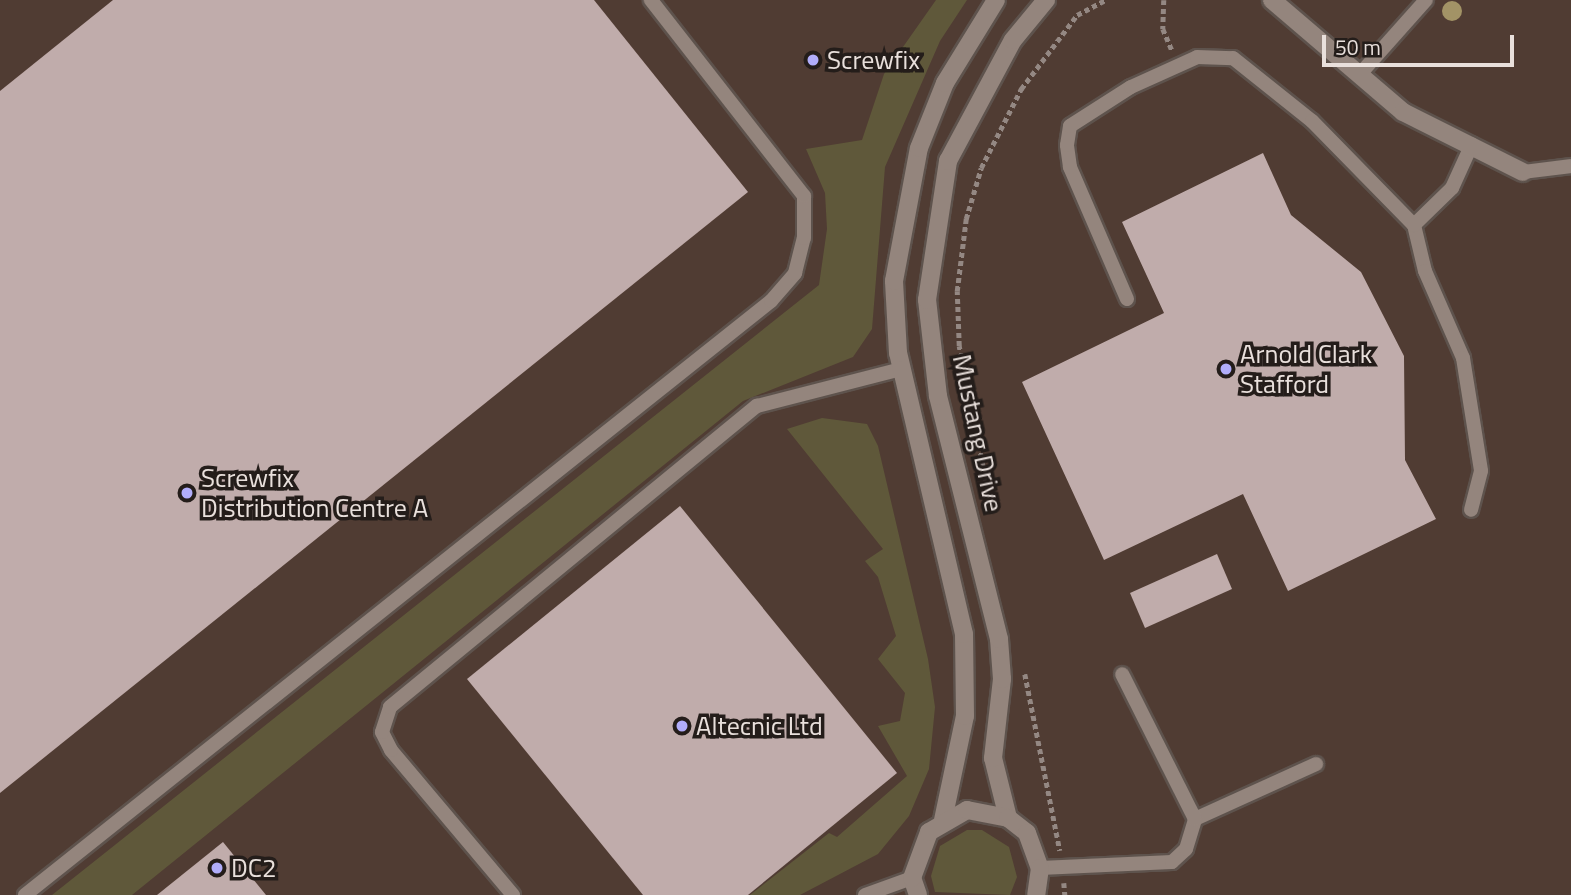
<!DOCTYPE html>
<html>
<head>
<meta charset="utf-8">
<style>
	body { margin:0 }
	#map { position:relative; width:1571px; height:895px; overflow:hidden; background:#42342e; font-family:"Titillium Web",sans-serif }
	div>[style] { position:absolute }
	.built>* { inset:0; background:#503c33 }
	.green>* { inset:0; background:#5f583a }
	.building>* { inset:0; background:#c0acab }
	.path>* { height:4.5px; margin-top:-2.25px; transform-origin:0; background:repeating-linear-gradient(90deg,#948883 0 5px,transparent 0 8.5px) }
	.roads { filter:drop-shadow(2px 0 #5e534d) drop-shadow(-2px 0 #5e534d) drop-shadow(0 2px #5e534d) drop-shadow(0 -2px #5e534d) }
	.lane>* { height:14px; margin:-7px; padding:0 7px; transform-origin:7px; border-radius:7px; background:#94857d }
	.street>* { height:18px; margin:-9px; padding:0 9px; transform-origin:9px; border-radius:9px; background:#94857d }
	.trees>* { width:20px; height:20px; margin:-10px; border-radius:50%; background:#a29366 }
	.dots>* { width:19px; height:19px; translate:-50% -50%; box-sizing:border-box; border:4px solid #241d1a; border-radius:50% }
	span { translate:-50% -50%; white-space:nowrap; text-align:center; line-height:1.15; -webkit-text-stroke:7px #241d1a; paint-order:stroke }
	.poi-label { font-size:26px; color:#e9e0dc }
	.left { translate:0 -50%; text-align:left }
	.street-label { font-size:26px; color:#e9e0dc }
	.scale { position:absolute; left:1322px; top:35px; width:192px; height:32px; box-sizing:border-box; border:4px solid #e9e0dc; border-top:0; padding-left:9px; font-size:21px; line-height:24px; white-space:nowrap; color:#e9e0dc; -webkit-text-stroke:5px #241d1a; paint-order:stroke }
</style>
</head>
<body>
<div id="map">
	<div class="built">
		<div style="clip-path:polygon(0 0,1571px 0,1571px 895px,0 895px)"></div>
	</div>
	<div class="green">
		<div style="clip-path:polygon(936px 0,967px 0,940px 41px,885px 167px,872px 329px,853px 357px,743px 401px,132px 895px,52px 895px,819px 285px,827px 229px,825px 193px,806px 149px,862px 140px,884px 74px)"></div>
		<div style="clip-path:polygon(822px 418px,867px 424px,878px 446px,928px 659px,935px 707px,929px 769px,909px 816px,878px 854px,800px 895px,750px 895px,829px 833px,837px 837px,907px 776px,878px 726px,900px 721px,905px 693px,878px 659px,896px 636px,878px 577px,865px 561px,883px 549px,787px 429px)"></div>
		<div style="clip-path:polygon(967px 830px,982px 830px,1009px 847px,1017px 877px,1010px 895px,935px 892px,931px 876px,940px 846px)"></div>
	</div>
	<div class="building">
		<div style="clip-path:polygon(113px 0,594px 0,748px 192px,0 793px,0 91px)"></div>
		<div style="clip-path:polygon(1263px 153px,1291px 215px,1361px 272px,1404px 356px,1405px 460px,1436px 519px,1288px 591px,1243px 494px,1104px 560px,1022px 382px,1164px 313px,1122px 222px)"></div>
		<div style="clip-path:polygon(680px 506px,897px 773px,748px 895px,643px 895px,467px 679px)"></div>
		<div style="clip-path:polygon(1217px 554px,1232px 589px,1145px 628px,1130px 593px)"></div>
		<div style="clip-path:polygon(223px 842px,266px 895px,157px 895px)"></div>
	</div>
	<div class="path">
		<div style="left:1164px;top:0;width:29px;rotate:92deg"></div>
		<div style="left:1163px;top:29px;width:23px;rotate:67deg"></div>
		<div style="left:991px;top:508px;width:165px;rotate:-101.2deg"></div>
		<div style="left:959px;top:346px;width:55px;rotate:-92.1deg"></div>
		<div style="left:957px;top:291px;width:73px;rotate:-82.9deg"></div>
		<div style="left:966px;top:219px;width:53px;rotate:-73.6deg"></div>
		<div style="left:981px;top:168px;width:89px;rotate:-63.1deg"></div>
		<div style="left:1021px;top:89px;width:93px;rotate:-52.9deg"></div>
		<div style="left:1077px;top:15px;width:32px;rotate:-28deg"></div>
		<div style="left:1025px;top:674px;width:180px;rotate:78.8deg"></div>
		<div style="left:1064px;top:883px;width:12px;rotate:85deg"></div>
	</div>
	<div class="roads">
		<div class="lane">
			<div style="left:1360px;top:74px;width:99px;rotate:-48.3deg"></div>
			<div style="left:1523px;top:172px;width:48px;rotate:-7.1deg"></div>
			<div style="left:1414px;top:225px;width:47px;rotate:76.6deg"></div>
			<div style="left:1425px;top:271px;width:95px;rotate:66.4deg"></div>
			<div style="left:1463px;top:358px;width:114px;rotate:80.9deg"></div>
			<div style="left:1481px;top:471px;width:40px;rotate:104.4deg"></div>
			<div style="left:1127px;top:299px;width:144px;rotate:-113.4deg"></div>
			<div style="left:1070px;top:167px;width:22px;rotate:-98deg"></div>
			<div style="left:1067px;top:145px;width:19px;rotate:-81deg"></div>
			<div style="left:1070px;top:126px;width:72px;rotate:-32.6deg"></div>
			<div style="left:1131px;top:87px;width:72px;rotate:-24.4deg"></div>
			<div style="left:1197px;top:57px;width:36px;rotate:2deg"></div>
			<div style="left:1233px;top:58px;width:101px;rotate:38.6deg"></div>
			<div style="left:1312px;top:121px;width:146px;rotate:45.6deg"></div>
			<div style="left:1414px;top:225px;width:53px;rotate:-44.2deg"></div>
			<div style="left:1452px;top:188px;width:48px;rotate:-65.6deg"></div>
			<div style="left:1195px;top:819px;width:133px;rotate:-24.4deg"></div>
			<div style="left:1040px;top:868px;width:132px;rotate:-2.6deg"></div>
			<div style="left:1172px;top:862px;width:19px;rotate:-43deg"></div>
			<div style="left:1186px;top:849px;width:31px;rotate:-73deg"></div>
			<div style="left:1195px;top:819px;width:162px;rotate:-116.7deg"></div>
			<div style="left:25px;top:895px;width:954px;rotate:-38.53deg"></div>
			<div style="left:771px;top:301px;width:37px;rotate:-49deg"></div>
			<div style="left:795px;top:273px;width:36px;rotate:-76deg"></div>
			<div style="left:804px;top:238px;width:42px;rotate:-90deg"></div>
			<div style="left:804px;top:196px;width:249px;rotate:-128deg"></div>
			<div style="left:513px;top:895px;width:189px;rotate:-130.1deg"></div>
			<div style="left:391px;top:750px;width:20px;rotate:-117deg"></div>
			<div style="left:382px;top:732px;width:26px;rotate:-72deg"></div>
			<div style="left:390px;top:707px;width:475px;rotate:-39.4deg"></div>
			<div style="left:757px;top:406px;width:149px;rotate:-14.4deg"></div>
			<div style="left:865px;top:895px;width:50px;rotate:-19.9deg"></div>
		</div>
		<div class="street">
			<div style="left:1272px;top:0;width:172px;rotate:40.5deg"></div>
			<div style="left:1403px;top:112px;width:134px;rotate:26.6deg"></div>
			<div style="left:1008px;top:818px;width:62px;rotate:-104deg"></div>
			<div style="left:993px;top:758px;width:80px;rotate:-83.5deg"></div>
			<div style="left:1002px;top:679px;width:40px;rotate:-94.3deg"></div>
			<div style="left:999px;top:639px;width:251px;rotate:-104.1deg"></div>
			<div style="left:938px;top:396px;width:97px;rotate:-96.5deg"></div>
			<div style="left:927px;top:300px;width:141px;rotate:-81.4deg"></div>
			<div style="left:948px;top:161px;width:137px;rotate:-61.8deg"></div>
			<div style="left:1013px;top:40px;width:52px;rotate:-50.5deg"></div>
			<div style="left:943px;top:820px;width:106px;rotate:-78.1deg"></div>
			<div style="left:965px;top:716px;width:82px;rotate:-90.7deg"></div>
			<div style="left:964px;top:634px;width:289px;rotate:-103.2deg"></div>
			<div style="left:898px;top:353px;width:72px;rotate:-93.2deg"></div>
			<div style="left:894px;top:281px;width:135px;rotate:-79.4deg"></div>
			<div style="left:919px;top:148px;width:70px;rotate:-68.2deg"></div>
			<div style="left:945px;top:83px;width:97px;rotate:-58.4deg"></div>
			<div style="left:918px;top:895px;width:18px;rotate:-109deg"></div>
			<div style="left:912px;top:878px;width:49px;rotate:-69.7deg"></div>
			<div style="left:929px;top:832px;width:44px;rotate:-30.1deg"></div>
			<div style="left:967px;top:810px;width:42px;rotate:11deg"></div>
			<div style="left:1008px;top:818px;width:24px;rotate:38deg"></div>
			<div style="left:1027px;top:833px;width:37px;rotate:70deg"></div>
			<div style="left:1040px;top:868px;width:27px;rotate:98deg"></div>
		</div>
	</div>
	<div class="trees">
		<div style="left:1452px;top:11px"></div>
	</div>
	<div class="dots">
		<div style="left:813px;top:60px;background:#b1adfa"></div>
		<div style="left:1226px;top:369px;background:#b1adfa"></div>
		<div style="left:187px;top:493px;background:#b1adfa"></div>
		<div style="left:682px;top:726px;background:#b1adfa"></div>
		<div style="left:217px;top:868px;background:#b1adfa"></div>
	</div>
	<div class="poi-label">
		<span class="left" style="left:827px;top:60px">Screwfix</span>
		<span class="left" style="left:1240px;top:369px">Arnold Clark<br>Stafford</span>
		<span class="left" style="left:201px;top:493px">Screwfix<br>Distribution Centre A</span>
		<span class="left" style="left:696px;top:726px">Altecnic Ltd</span>
		<span class="left" style="left:231px;top:868px">DC2</span>
	</div>
	<div class="street-label">
		<span style="left:978px;top:433px;rotate:78deg">Mustang Drive</span>
	</div>
	<div class="scale">50 m</div>
</div>
</body>
</html>
